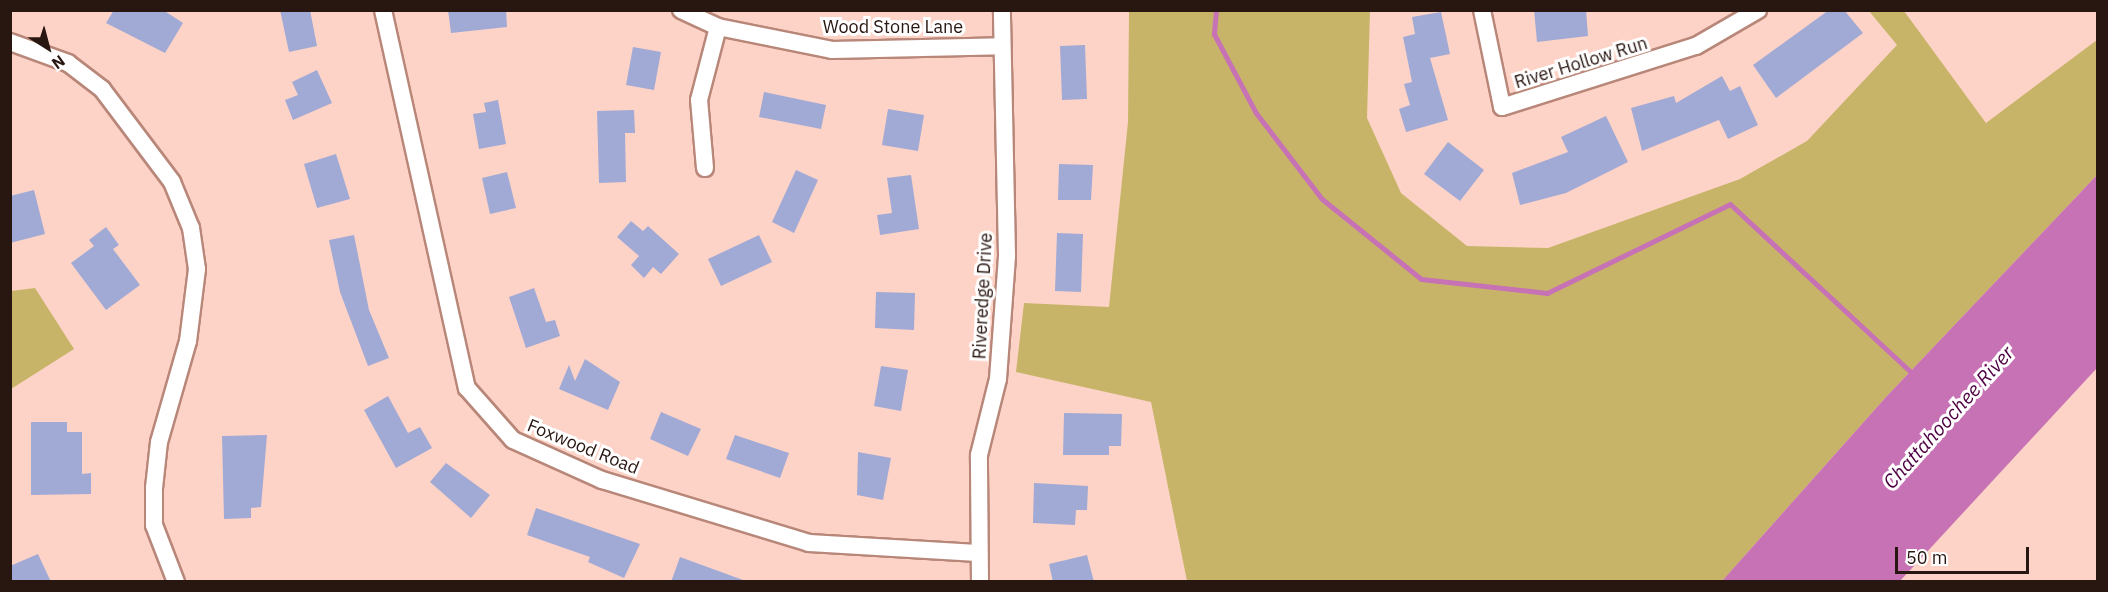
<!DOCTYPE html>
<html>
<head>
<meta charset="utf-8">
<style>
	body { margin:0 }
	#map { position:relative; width:2108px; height:592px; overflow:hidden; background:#fed3c7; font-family:"IBM Plex Sans",sans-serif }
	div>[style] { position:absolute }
	.green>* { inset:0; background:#c7b469 }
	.water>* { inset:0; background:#c772b4 }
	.stream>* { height:5px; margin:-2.5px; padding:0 2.5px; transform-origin:2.5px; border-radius:2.5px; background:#c772b4 }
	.building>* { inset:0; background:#a1a9d5 }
	.roads { filter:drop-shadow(2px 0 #b88779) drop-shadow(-2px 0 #b88779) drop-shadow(0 2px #b88779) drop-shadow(0 -2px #b88779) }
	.minor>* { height:16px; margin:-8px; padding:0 8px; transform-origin:8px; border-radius:8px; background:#fff }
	span { translate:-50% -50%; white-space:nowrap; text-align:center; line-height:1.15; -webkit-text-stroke:6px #fff; paint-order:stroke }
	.street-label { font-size:18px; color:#281611 }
	.water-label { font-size:20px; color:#4e0042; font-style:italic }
	.frame { position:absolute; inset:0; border:12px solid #281611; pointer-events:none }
	.north { position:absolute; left:18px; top:18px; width:60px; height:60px; -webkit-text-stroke:4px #fff; paint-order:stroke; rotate:144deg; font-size:16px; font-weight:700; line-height:24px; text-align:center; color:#281611 }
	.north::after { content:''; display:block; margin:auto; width:21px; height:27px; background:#281611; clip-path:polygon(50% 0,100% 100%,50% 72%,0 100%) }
	.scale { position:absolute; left:1895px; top:547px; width:134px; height:27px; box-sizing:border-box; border:3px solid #281611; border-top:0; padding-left:8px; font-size:18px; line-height:21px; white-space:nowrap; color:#281611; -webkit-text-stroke:4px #fff; paint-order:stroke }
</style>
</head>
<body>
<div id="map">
	<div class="green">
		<div style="clip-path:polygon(1129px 11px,1370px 11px,1367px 118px,1401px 193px,1467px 246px,1548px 248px,1740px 179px,1807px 141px,1897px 45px,1869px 11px,1904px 11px,1986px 123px,2097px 40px,2097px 175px,1886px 397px,1722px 581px,1187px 581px,1151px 402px,1016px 372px,1024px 303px,1109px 307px,1128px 122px)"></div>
		<div style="clip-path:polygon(35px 288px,74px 349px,11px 389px,11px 291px)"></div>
	</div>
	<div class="water">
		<div style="clip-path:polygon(2097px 175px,2097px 368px,1900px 581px,1722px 581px,1886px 397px)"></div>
	</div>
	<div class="stream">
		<div style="left:1216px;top:10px;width:24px;rotate:95deg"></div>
		<div style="left:1214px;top:34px;width:89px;rotate:62deg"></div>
		<div style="left:1256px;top:113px;width:108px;rotate:52.5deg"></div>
		<div style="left:1322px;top:199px;width:127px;rotate:38.9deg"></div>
		<div style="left:1421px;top:279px;width:127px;rotate:6.3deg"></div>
		<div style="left:1547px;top:293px;width:203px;rotate:-25.9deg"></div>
		<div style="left:1730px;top:204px;width:253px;rotate:42.9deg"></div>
	</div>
	<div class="building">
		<div style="clip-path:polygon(114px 10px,163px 10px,183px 23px,165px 53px,106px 23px)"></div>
		<div style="clip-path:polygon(280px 10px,310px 10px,317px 46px,289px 52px)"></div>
		<div style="clip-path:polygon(448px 10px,506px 10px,507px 27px,451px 33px)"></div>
		<div style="clip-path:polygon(1534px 10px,1586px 10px,1588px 36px,1537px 42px)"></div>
		<div style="clip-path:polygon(1829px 10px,1844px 10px,1863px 33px,1776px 98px,1753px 65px)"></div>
		<div style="clip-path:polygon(1441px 12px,1450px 54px,1430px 58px,1448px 120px,1406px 132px,1399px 109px,1410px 105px,1404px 84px,1412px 82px,1403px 37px,1415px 34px,1412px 17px)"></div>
		<div style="clip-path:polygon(1085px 45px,1087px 99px,1062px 100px,1060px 46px)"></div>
		<div style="clip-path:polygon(633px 47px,661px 52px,654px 90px,626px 85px)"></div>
		<div style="clip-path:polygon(317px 70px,332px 103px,293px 120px,285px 100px,298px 95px,292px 82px)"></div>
		<div style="clip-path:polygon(1722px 76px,1730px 91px,1740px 86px,1758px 125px,1728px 139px,1719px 120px,1642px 151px,1631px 108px,1674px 96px,1676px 103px)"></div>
		<div style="clip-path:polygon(764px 92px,826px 105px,821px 129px,759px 117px)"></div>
		<div style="clip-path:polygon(498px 100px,506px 144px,479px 149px,473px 114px,486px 112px,484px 103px)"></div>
		<div style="clip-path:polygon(888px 109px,924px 115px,918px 151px,882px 145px)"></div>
		<div style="clip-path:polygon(634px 110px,635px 133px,625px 133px,626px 182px,599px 183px,597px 111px)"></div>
		<div style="clip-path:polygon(1606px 116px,1628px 162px,1566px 193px,1520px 205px,1512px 173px,1568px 152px,1561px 137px)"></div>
		<div style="clip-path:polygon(1448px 142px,1484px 170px,1460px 201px,1424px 174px)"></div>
		<div style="clip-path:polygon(336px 154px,350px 199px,317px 208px,304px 164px)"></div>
		<div style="clip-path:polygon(1059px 164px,1093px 165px,1091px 200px,1058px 200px)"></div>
		<div style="clip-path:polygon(796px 170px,818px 180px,794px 233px,772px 222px)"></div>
		<div style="clip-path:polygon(507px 172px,516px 208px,490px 214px,482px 178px)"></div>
		<div style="clip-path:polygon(911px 175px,919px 229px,880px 235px,877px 215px,892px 213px,887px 178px)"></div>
		<div style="clip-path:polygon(34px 190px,45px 234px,10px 243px,10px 196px)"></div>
		<div style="clip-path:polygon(631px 221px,643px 231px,648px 226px,679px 254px,661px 274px,653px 267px,644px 278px,631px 265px,639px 256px,617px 237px)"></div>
		<div style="clip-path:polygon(106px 227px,119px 245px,113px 249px,140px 285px,106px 310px,71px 263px,94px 246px,89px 240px)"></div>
		<div style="clip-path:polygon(1057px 233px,1083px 234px,1081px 292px,1055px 291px)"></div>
		<div style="clip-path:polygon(354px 235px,369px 310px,389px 358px,368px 366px,340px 292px,329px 240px)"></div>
		<div style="clip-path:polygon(759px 235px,772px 262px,721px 286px,708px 259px)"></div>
		<div style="clip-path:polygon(534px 288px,546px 322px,555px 320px,560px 336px,526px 348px,509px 297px)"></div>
		<div style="clip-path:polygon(876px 292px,915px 293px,914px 330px,875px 328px)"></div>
		<div style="clip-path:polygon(585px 359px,620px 382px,608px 410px,559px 389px,569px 365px,575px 381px)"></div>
		<div style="clip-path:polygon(881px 366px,908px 370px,901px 411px,874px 406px)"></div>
		<div style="clip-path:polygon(388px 396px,408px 433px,420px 427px,432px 448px,396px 468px,364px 410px)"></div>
		<div style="clip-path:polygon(661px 412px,701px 429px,688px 456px,650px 439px)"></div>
		<div style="clip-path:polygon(1064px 413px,1122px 414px,1121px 446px,1109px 446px,1109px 455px,1063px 455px)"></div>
		<div style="clip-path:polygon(31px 422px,67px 422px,67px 432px,82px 432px,82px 474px,91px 473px,91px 494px,31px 495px)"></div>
		<div style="clip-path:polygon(267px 435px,261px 507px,251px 508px,251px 518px,224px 519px,222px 436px)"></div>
		<div style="clip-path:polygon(735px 435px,789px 453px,780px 478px,726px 459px)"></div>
		<div style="clip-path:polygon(858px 452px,891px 458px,883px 500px,857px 495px)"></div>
		<div style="clip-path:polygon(446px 463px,490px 495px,471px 518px,430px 482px)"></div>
		<div style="clip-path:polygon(1034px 483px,1088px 486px,1087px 510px,1076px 510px,1075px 525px,1033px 523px)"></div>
		<div style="clip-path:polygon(536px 508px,640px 544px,624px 578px,588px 562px,590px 557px,527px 535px)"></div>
		<div style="clip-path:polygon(38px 554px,51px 582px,10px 582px,10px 566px)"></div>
		<div style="clip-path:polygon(1087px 555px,1094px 582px,1053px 582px,1049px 564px)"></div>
		<div style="clip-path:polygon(680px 557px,743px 580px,742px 582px,671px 582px)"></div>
	</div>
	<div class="roads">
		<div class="minor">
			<div style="left:383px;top:10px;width:387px;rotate:77.5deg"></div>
			<div style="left:467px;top:388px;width:69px;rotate:48.5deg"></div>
			<div style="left:513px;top:440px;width:98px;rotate:24.2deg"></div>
			<div style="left:602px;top:480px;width:216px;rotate:16.9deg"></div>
			<div style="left:809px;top:543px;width:169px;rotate:3.4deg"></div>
			<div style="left:681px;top:10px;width:41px;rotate:24.7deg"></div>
			<div style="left:718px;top:27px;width:116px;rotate:11.4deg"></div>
			<div style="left:832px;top:50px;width:170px;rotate:-1.3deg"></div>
			<div style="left:1482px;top:10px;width:99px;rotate:78.3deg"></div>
			<div style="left:1502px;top:107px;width:203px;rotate:-17.5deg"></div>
			<div style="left:1696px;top:46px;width:72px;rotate:-30.1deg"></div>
			<div style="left:10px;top:42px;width:62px;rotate:19.9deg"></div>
			<div style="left:68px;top:63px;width:43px;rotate:37.4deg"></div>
			<div style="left:102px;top:89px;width:116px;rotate:53deg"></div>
			<div style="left:172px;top:182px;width:50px;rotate:67.6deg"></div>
			<div style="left:191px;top:228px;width:41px;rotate:81.7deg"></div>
			<div style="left:197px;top:269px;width:73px;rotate:97.1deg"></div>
			<div style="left:188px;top:341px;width:105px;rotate:106deg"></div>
			<div style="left:159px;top:442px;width:46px;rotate:96.2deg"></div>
			<div style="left:154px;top:488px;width:37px;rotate:90deg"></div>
			<div style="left:154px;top:525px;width:61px;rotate:68.9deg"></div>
			<div style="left:705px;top:168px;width:68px;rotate:-95deg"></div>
			<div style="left:699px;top:100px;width:75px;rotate:-75.4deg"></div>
			<div style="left:980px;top:582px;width:127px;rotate:-90.5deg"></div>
			<div style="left:979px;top:455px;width:78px;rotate:-76deg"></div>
			<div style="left:998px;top:379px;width:124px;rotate:-85.8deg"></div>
			<div style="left:1007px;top:255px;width:245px;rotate:-91.2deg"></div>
		</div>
	</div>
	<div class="street-label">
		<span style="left:893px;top:27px">Wood Stone Lane</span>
		<span style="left:1581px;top:63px;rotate:-17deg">River Hollow Run</span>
		<span style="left:983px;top:296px;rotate:-87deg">Riveredge Drive</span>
		<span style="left:583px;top:447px;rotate:22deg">Foxwood Road</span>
	</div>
	<div class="water-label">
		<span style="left:1948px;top:417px;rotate:-48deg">Chattahoochee River</span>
	</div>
	<div class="frame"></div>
	<div class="north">N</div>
	<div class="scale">50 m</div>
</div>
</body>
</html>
